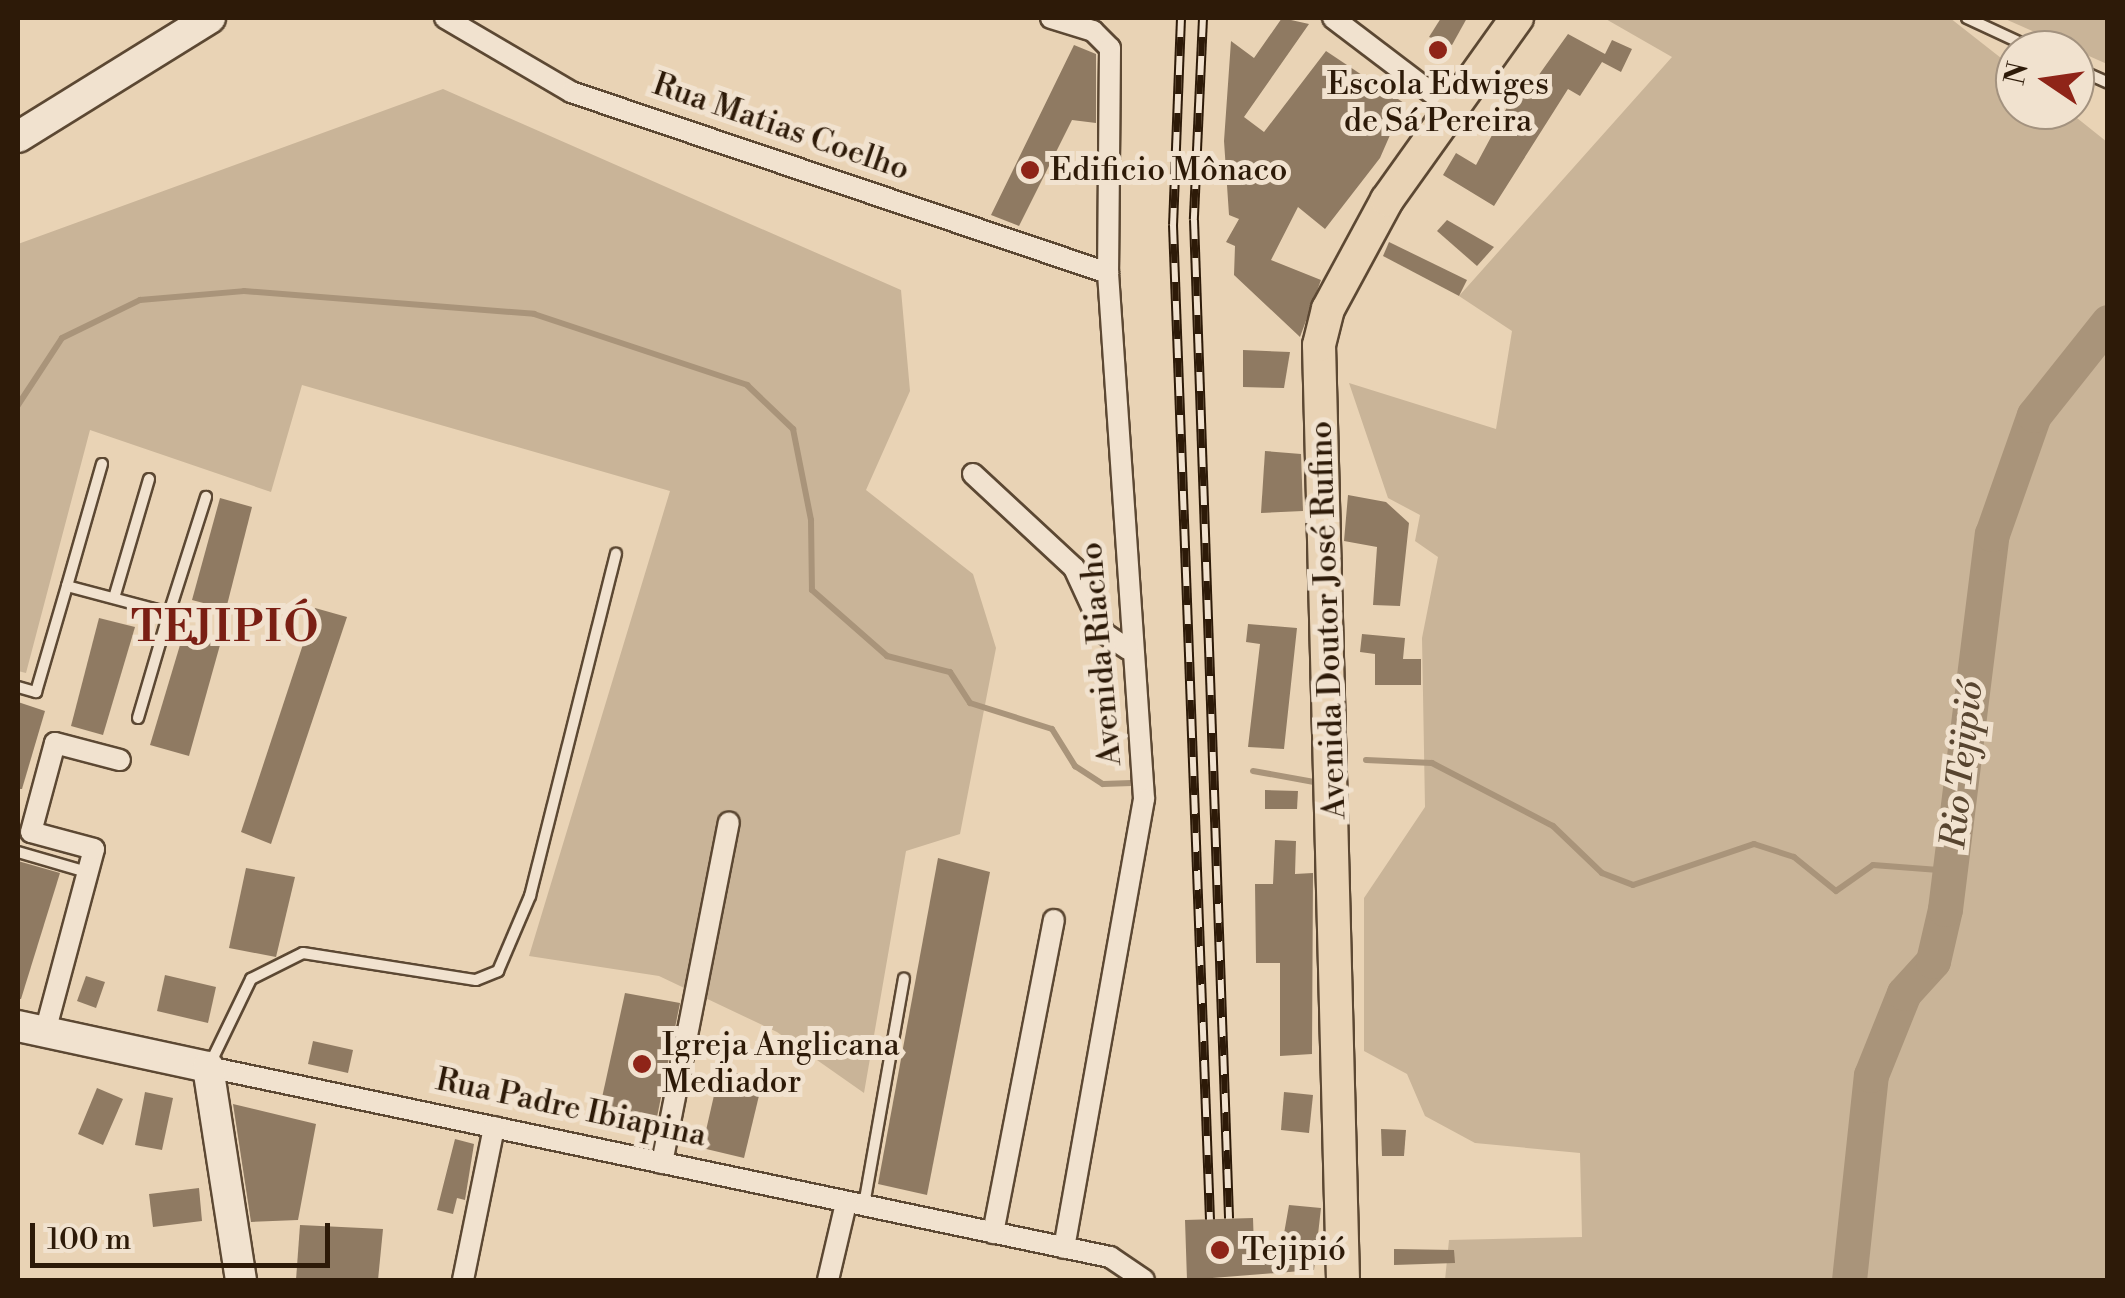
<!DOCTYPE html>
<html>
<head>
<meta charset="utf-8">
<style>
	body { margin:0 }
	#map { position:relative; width:2125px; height:1298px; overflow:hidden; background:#e9d3b5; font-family:"Libre Bodoni",serif }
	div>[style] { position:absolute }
	.green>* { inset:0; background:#c9b498 }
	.stream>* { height:6px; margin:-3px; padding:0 3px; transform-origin:3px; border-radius:3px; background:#a9947a }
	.river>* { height:35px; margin:-17.5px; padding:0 17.5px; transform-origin:17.5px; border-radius:17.5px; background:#a9947a }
	.building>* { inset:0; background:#8f7a62 }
	.roads { filter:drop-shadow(2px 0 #5c4833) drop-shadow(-2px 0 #5c4833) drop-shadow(0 2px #5c4833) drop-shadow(0 -2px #5c4833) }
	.lane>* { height:10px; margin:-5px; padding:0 5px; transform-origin:5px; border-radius:5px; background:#f1e2cf }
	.street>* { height:20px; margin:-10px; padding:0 10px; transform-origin:10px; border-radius:10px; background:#f1e2cf }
	.secondary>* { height:30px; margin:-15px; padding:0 15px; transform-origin:15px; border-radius:15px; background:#f1e2cf }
	.primary>* { height:32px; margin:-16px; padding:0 16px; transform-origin:16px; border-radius:16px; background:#e9d3b5 }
	.rail>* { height:10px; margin-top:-5px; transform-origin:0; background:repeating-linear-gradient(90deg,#f1e2cf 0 19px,#2d1a08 0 38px); box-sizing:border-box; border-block:2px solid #2d1a08 }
	.dots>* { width:28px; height:28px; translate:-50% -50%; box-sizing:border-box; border:5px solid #f1e2cf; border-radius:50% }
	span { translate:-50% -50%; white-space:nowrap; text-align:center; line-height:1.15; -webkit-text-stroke:10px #f1e2cf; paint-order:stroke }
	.poi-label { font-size:32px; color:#2d1a08 }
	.left { translate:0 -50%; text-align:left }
	.street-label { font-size:32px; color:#2d1a08 }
	.water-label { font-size:35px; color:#584530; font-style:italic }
	.district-label { font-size:42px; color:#7a1f14; font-weight:700; letter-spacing:2.5px }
	.frame { position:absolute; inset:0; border:20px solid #2d1a08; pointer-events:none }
	.north { position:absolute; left:1995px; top:30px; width:100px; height:100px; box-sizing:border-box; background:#f1e2cf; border:2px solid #a3927f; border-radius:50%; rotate:283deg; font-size:28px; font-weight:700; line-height:40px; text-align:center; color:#2d1a08 }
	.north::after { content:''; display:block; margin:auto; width:35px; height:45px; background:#8f2418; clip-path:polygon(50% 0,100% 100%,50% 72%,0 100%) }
	.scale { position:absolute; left:30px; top:1223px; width:300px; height:45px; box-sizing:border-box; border:5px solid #2d1a08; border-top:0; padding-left:12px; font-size:30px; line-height:35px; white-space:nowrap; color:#2d1a08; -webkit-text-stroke:8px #f1e2cf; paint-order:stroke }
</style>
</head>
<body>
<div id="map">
	<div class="green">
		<div style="clip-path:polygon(1604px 18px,1950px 18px,2015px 69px,2015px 110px,2067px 110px,2107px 142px,2107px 1280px,1445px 1280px,1449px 1240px,1582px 1237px,1580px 1153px,1475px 1143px,1425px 1116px,1407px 1074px,1364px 1051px,1364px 898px,1425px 807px,1422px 638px,1438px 557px,1415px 541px,1420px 515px,1388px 498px,1349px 383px,1496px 429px,1512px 331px,1459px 296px,1672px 57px)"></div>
		<div style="clip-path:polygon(2003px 18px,2107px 18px,2107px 64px)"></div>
		<div style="clip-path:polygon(443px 89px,901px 290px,910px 391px,866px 490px,973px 574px,996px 648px,960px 834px,906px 851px,864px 1093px,777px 1032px,659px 976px,529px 956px,670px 491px,302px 385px,271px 492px,90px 430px,26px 673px,18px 671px,18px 244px)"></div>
	</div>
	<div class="stream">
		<div style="left:18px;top:405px;width:80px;rotate:-56.7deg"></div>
		<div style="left:62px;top:338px;width:87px;rotate:-26deg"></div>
		<div style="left:140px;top:300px;width:104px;rotate:-4.9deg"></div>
		<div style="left:244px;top:291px;width:291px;rotate:4.5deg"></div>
		<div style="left:534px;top:314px;width:225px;rotate:18.4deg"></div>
		<div style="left:747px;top:385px;width:64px;rotate:43.7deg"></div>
		<div style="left:793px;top:429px;width:93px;rotate:78.8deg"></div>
		<div style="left:811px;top:520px;width:70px;rotate:89.2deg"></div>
		<div style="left:812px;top:590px;width:100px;rotate:41.3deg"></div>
		<div style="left:887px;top:656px;width:65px;rotate:14.3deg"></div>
		<div style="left:950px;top:672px;width:37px;rotate:57deg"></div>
		<div style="left:970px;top:703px;width:86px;rotate:17.6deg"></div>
		<div style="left:1052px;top:729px;width:44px;rotate:58.1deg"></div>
		<div style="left:1075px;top:766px;width:33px;rotate:33deg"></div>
		<div style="left:1103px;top:784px;width:29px;rotate:-2deg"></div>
		<div style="left:1366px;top:760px;width:66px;rotate:2.6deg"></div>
		<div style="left:1432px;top:763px;width:136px;rotate:27.5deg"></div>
		<div style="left:1553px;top:826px;width:68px;rotate:43.8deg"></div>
		<div style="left:1602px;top:873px;width:33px;rotate:21deg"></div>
		<div style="left:1633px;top:885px;width:128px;rotate:-18.7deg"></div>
		<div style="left:1754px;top:844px;width:42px;rotate:18deg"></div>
		<div style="left:1794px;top:857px;width:54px;rotate:39deg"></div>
		<div style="left:1836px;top:891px;width:45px;rotate:-35.1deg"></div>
		<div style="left:1873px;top:865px;width:79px;rotate:4.3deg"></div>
		<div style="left:1253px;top:771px;width:62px;rotate:10.2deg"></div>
	</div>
	<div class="river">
		<div style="left:1849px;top:1280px;width:206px;rotate:-83.9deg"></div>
		<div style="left:1871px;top:1075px;width:88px;rotate:-68.1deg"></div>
		<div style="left:1904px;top:993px;width:43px;rotate:-47.8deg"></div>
		<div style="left:1933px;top:961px;width:53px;rotate:-77deg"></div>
		<div style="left:1945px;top:909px;width:378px;rotate:-82.9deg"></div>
		<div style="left:1992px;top:534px;width:126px;rotate:-70.6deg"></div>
		<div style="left:2034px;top:415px;width:119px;rotate:-51.5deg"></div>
	</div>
	<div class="building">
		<div style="clip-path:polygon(1282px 18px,1309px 24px,1244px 117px,1264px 132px,1326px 51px,1404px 103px,1380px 158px,1325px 229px,1298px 207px,1271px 260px,1321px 280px,1300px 337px,1234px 275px,1235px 246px,1226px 242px,1239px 219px,1229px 215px,1224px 141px,1231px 41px,1254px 58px)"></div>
		<div style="clip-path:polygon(1441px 18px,1467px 18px,1452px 45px,1429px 37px)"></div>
		<div style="clip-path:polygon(1568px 34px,1605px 54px,1612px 40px,1632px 49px,1621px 72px,1602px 62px,1580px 96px,1568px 89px,1494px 206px,1443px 175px,1456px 153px,1476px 165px,1513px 96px,1521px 100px)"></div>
		<div style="clip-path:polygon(1074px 45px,1096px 54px,1096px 123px,1072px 120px,1019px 226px,991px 215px)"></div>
		<div style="clip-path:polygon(1447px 220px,1494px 247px,1477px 266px,1437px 231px)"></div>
		<div style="clip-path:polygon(1389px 242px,1467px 280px,1459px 296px,1383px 256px)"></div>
		<div style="clip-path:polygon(1243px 350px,1290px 352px,1284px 388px,1243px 387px)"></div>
		<div style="clip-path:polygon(1265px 451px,1301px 454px,1303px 511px,1261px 513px)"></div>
		<div style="clip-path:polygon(1348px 495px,1386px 502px,1409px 523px,1400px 606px,1373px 605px,1377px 547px,1344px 541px)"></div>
		<div style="clip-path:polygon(220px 498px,252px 507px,226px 609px,192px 600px)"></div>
		<div style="clip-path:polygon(315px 608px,347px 617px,271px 844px,241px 832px)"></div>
		<div style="clip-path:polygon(99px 618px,135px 627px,103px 735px,71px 726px)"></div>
		<div style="clip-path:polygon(1248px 624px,1297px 628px,1284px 749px,1248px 747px,1260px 644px,1246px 642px)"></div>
		<div style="clip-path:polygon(1362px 634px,1405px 638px,1403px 659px,1421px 659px,1421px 685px,1375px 685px,1375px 654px,1360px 652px)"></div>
		<div style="clip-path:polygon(183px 635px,220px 645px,189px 756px,150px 745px)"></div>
		<div style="clip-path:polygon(18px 702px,45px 711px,22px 789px,18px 789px)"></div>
		<div style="clip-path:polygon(1265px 790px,1298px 791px,1297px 809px,1265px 809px)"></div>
		<div style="clip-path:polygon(1275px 840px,1296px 841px,1295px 874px,1313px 873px,1312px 1054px,1280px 1056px,1280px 963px,1256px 963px,1255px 884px,1273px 884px)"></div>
		<div style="clip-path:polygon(938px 858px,990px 872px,927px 1195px,878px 1184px)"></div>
		<div style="clip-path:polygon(18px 861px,60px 873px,21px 999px,18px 999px)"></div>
		<div style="clip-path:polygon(246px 868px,295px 877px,276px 957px,229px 948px)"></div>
		<div style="clip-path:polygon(165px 975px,216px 987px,208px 1023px,157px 1011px)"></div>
		<div style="clip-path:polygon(86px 976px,105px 982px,96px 1008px,77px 1001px)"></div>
		<div style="clip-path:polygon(625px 993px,680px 1003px,653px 1137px,596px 1125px)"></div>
		<div style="clip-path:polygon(313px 1041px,353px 1050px,348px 1073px,308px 1064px)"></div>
		<div style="clip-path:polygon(720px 1069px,763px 1079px,744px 1158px,702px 1148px)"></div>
		<div style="clip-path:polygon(97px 1088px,123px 1099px,103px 1145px,78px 1134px)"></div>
		<div style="clip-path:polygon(145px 1092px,173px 1098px,162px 1150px,135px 1145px)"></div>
		<div style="clip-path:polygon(1284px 1092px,1313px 1095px,1309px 1133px,1281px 1130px)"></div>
		<div style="clip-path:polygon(233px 1104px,316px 1124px,298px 1220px,251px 1222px)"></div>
		<div style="clip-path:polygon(1381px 1129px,1406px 1130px,1404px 1156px,1382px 1156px)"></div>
		<div style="clip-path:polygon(455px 1139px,474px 1144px,465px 1200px,457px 1198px,453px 1214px,437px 1210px)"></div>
		<div style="clip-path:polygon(199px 1188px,202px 1221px,153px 1227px,149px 1194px)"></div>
		<div style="clip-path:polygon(1289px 1205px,1321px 1208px,1314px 1270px,1187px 1280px,1185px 1220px,1253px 1218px,1254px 1248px,1282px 1245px)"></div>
		<div style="clip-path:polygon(300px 1225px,383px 1229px,378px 1280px,296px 1280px)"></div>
		<div style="clip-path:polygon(1394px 1249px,1454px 1250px,1455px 1263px,1394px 1265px)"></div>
	</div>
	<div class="roads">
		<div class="lane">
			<div style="left:1967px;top:18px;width:76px;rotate:24.9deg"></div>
			<div style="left:2075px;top:68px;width:36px;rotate:24deg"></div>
			<div style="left:67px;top:586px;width:127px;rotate:-74deg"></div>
			<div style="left:114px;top:598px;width:124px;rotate:-73.6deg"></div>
			<div style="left:18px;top:687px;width:19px;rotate:16deg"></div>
			<div style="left:36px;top:692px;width:110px;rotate:-73.7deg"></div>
			<div style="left:67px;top:586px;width:106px;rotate:14.8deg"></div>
			<div style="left:169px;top:613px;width:122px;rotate:-72.3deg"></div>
			<div style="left:138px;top:718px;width:109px;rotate:-73.6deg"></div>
			<div style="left:18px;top:852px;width:72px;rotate:16.2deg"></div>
			<div style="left:209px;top:1066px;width:97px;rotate:-64.2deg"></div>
			<div style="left:251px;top:979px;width:58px;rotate:-26.6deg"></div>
			<div style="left:303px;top:953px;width:175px;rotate:8.9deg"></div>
			<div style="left:476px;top:980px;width:24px;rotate:-22deg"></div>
			<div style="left:498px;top:971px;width:82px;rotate:-66.9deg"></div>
			<div style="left:530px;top:896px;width:353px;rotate:-75.9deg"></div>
			<div style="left:864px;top:1205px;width:230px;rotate:-80deg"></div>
		</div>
		<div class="street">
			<div style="left:445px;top:18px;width:146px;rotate:30.4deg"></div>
			<div style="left:571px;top:92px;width:567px;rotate:18.63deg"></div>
			<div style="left:1051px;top:18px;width:44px;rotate:17.2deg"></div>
			<div style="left:1093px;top:31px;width:24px;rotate:45deg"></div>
			<div style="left:1110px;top:48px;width:225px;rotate:90.5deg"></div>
			<div style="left:1108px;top:273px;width:527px;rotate:86.08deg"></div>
			<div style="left:1144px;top:799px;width:456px;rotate:100.1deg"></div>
			<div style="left:1333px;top:18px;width:151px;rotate:37.2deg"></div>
			<div style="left:973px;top:474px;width:138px;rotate:42.9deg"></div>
			<div style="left:1074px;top:568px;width:72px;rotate:65.2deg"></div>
			<div style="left:1104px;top:633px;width:29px;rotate:34deg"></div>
			<div style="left:45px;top:1032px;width:189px;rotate:-75deg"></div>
			<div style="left:94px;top:849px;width:65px;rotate:-164.9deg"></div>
			<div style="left:31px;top:832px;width:92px;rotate:-74.9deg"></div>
			<div style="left:55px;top:743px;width:67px;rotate:14.7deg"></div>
			<div style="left:208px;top:1067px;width:922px;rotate:11.9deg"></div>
			<div style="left:1110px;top:1257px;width:41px;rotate:34.1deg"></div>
			<div style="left:662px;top:1163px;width:347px;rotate:-78.9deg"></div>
			<div style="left:993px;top:1233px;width:319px;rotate:-79deg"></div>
			<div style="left:463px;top:1280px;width:156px;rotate:-78.5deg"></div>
			<div style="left:828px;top:1280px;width:79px;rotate:-76.8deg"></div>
		</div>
		<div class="secondary">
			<div style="left:18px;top:137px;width:226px;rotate:-31.8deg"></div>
			<div style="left:18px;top:1026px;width:194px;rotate:12.2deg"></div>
			<div style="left:208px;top:1067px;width:216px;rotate:81.2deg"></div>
		</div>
		<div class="primary">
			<div style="left:1343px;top:1280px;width:935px;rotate:-91.47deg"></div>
			<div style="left:1319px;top:345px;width:37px;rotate:-76deg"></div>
			<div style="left:1328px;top:309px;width:124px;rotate:-61.6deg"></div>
			<div style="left:1387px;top:200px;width:224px;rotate:-54.5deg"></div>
		</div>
	</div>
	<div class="rail">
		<div style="left:1181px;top:18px;width:207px;rotate:92.2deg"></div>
		<div style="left:1173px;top:225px;width:995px;rotate:87.87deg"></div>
		<div style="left:1203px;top:18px;width:202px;rotate:92.6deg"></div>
		<div style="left:1194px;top:220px;width:999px;rotate:87.99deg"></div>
	</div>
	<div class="dots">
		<div style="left:1438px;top:50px;background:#8f2418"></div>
		<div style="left:1030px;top:170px;background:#8f2418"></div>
		<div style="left:642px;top:1064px;background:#8f2418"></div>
		<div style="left:1220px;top:1250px;background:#8f2418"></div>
	</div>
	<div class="poi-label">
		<span style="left:1438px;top:103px">Escola Edwiges<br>de Sá Pereira</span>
		<span class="left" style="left:1050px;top:170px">Edificio Mônaco</span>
		<span class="left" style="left:662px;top:1064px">Igreja Anglicana<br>Mediador</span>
		<span class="left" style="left:1242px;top:1250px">Tejipió</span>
	</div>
	<div class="street-label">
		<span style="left:781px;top:127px;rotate:19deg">Rua Matias Coelho</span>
		<span style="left:1328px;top:620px;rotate:-92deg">Avenida Doutor José Rufino</span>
		<span style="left:1101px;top:654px;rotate:-95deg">Avenida Riacho</span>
		<span style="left:571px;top:1108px;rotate:12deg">Rua Padre Ibiapina</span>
	</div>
	<div class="water-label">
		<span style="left:1963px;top:765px;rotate:-84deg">Rio Tejipió</span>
	</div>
	<div class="district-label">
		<span style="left:226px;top:629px">TEJIPIÓ</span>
	</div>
	<div class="frame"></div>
	<div class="north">N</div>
	<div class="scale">100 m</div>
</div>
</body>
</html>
